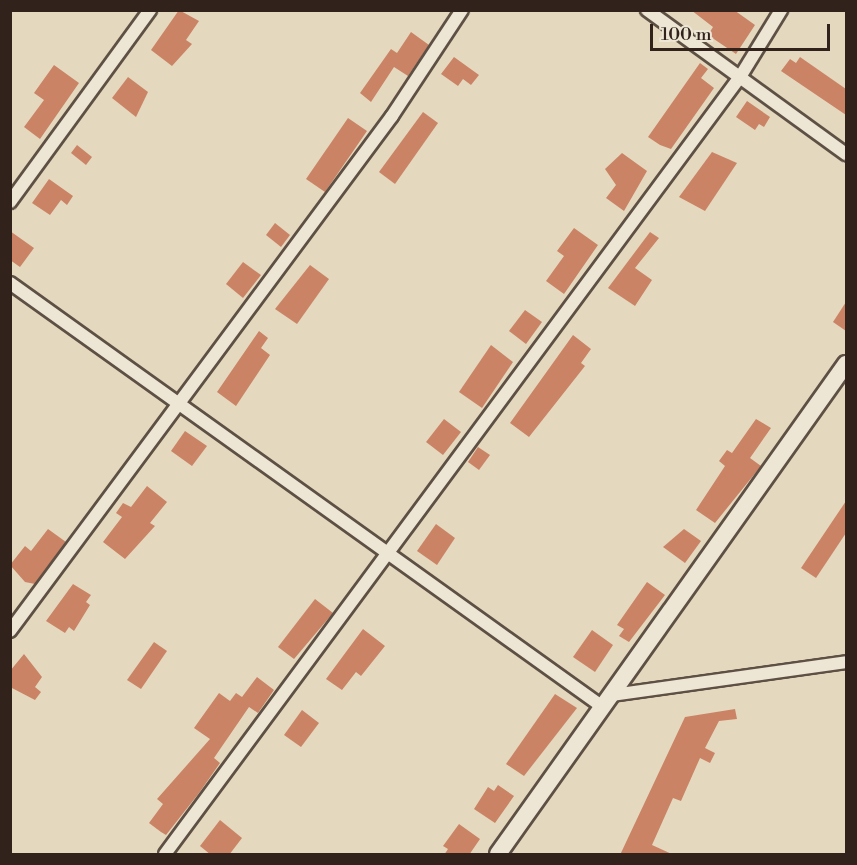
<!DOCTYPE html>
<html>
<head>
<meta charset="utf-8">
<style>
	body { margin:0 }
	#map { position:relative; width:857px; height:865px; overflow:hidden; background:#e4d9be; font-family:"Libre Bodoni",serif }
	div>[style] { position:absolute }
	.building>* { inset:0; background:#cb8366 }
	.roads { filter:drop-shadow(2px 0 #5e5044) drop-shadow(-2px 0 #5e5044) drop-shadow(0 2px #5e5044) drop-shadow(0 -2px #5e5044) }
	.street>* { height:12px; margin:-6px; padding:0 6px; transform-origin:6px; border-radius:6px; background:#ede6d5 }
	.secondary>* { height:16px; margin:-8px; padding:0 8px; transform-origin:8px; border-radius:8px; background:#ede6d5 }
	span { translate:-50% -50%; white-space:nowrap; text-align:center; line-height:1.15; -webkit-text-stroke:4.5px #ede6d5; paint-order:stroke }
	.frame { position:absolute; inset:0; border:12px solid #31231c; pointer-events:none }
	.scale { position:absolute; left:650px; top:24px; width:180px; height:27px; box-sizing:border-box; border:3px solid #31231c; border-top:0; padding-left:8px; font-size:18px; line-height:21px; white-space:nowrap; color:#31231c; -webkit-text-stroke:4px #ede6d5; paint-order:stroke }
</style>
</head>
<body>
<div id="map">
	<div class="building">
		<div style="clip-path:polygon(179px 10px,199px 21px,186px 40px,192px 44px,172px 66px,151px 50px)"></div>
		<div style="clip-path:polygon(691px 10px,734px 10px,755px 25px,736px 54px,708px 35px,713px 27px)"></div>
		<div style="clip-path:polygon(411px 32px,429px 45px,408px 76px,394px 67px,371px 102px,360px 93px,391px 49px,397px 53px)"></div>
		<div style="clip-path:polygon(454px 57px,479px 75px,471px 85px,463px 79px,458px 86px,441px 74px)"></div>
		<div style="clip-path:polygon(800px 57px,846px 89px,846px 115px,781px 71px,790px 59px,796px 63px)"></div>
		<div style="clip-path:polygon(700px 63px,708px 69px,701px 78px,714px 88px,671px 149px,660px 145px,648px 137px)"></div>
		<div style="clip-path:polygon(54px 65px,79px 83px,40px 139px,24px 127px,44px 100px,34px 93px)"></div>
		<div style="clip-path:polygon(128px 77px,148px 92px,136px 117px,112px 98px)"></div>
		<div style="clip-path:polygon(747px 101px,770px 117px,764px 127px,759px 124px,755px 130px,736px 117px)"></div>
		<div style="clip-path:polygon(423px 112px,438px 123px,395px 184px,379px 172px)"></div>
		<div style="clip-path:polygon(348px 118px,367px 131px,325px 192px,306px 179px)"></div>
		<div style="clip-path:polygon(77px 145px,92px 157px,86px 165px,71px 153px)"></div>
		<div style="clip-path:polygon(712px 152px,737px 163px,705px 211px,679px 197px)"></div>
		<div style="clip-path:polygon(622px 153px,647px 171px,624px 211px,606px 198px,616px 185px,605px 169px)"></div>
		<div style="clip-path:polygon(49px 179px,73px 196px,67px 205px,61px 200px,50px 215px,32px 203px)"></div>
		<div style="clip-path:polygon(275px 223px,290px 235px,281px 247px,266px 235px)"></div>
		<div style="clip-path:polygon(574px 228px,598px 245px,564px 294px,546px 281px,564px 256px,557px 251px)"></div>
		<div style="clip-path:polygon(10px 231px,34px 248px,20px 267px,10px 260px)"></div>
		<div style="clip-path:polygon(650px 232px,659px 238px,635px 268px,652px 280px,635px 306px,608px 288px)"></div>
		<div style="clip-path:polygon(243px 262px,261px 275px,243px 298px,226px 284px)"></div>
		<div style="clip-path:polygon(310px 265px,329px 279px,297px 324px,275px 309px)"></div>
		<div style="clip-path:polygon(846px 302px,846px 331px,833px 322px)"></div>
		<div style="clip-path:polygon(525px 310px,542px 322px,526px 344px,509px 331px)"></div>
		<div style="clip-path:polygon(259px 331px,268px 338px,261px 348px,270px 355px,236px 406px,217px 392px)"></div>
		<div style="clip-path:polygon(573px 335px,591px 349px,581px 363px,585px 366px,529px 437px,510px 423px)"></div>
		<div style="clip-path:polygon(491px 345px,513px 362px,482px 408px,459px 392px)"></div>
		<div style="clip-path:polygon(444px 419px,461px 432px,443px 455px,426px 442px)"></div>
		<div style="clip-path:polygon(756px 419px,771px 428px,750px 458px,761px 466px,715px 523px,696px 510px,725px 466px,719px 461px,727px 450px,732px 453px)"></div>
		<div style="clip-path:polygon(185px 431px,207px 446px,192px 466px,171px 451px)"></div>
		<div style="clip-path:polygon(478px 447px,490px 455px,479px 470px,468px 462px)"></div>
		<div style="clip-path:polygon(147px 486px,167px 502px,150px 523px,155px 526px,125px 559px,103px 542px,122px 517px,116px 513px,123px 503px,131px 507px)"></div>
		<div style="clip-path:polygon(846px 501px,846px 533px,816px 578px,801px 568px)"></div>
		<div style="clip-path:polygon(436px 524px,455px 538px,437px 565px,417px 551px)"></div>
		<div style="clip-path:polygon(48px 529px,66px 542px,35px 584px,25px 582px,10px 565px,25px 546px,31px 551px)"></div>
		<div style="clip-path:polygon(684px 529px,701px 541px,685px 563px,663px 547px)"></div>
		<div style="clip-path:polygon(647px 582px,665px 595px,629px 642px,619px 636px,624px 629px,617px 625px)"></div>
		<div style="clip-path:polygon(73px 584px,91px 595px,86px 602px,90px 605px,74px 631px,69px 627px,65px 633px,46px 621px)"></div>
		<div style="clip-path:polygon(315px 599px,333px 613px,294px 659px,278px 647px)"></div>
		<div style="clip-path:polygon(363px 629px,385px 646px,361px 676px,356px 672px,342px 690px,326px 679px)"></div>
		<div style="clip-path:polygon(592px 630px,613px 645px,595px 672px,573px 657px)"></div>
		<div style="clip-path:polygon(154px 642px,167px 651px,141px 689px,127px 680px)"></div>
		<div style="clip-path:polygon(24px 654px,42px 677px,35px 687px,41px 692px,35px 700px,10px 687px,10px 671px)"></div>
		<div style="clip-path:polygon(257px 677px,274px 690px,258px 713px,249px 707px,214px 758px,220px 763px,199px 793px,166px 835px,161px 832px,149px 823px,163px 804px,157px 799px,210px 739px,194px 728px,219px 693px,230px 701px,236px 693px,242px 697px)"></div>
		<div style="clip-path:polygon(555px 694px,577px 708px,524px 776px,506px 764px)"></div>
		<div style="clip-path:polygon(735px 709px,737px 719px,719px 721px,705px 748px,715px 753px,710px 763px,700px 758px,681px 801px,673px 798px,652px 845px,674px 855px,620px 855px,685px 717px)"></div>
		<div style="clip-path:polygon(302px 710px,319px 723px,301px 747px,284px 735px)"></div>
		<div style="clip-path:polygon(498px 785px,514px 796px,495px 823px,474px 809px,488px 787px,494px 791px)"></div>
		<div style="clip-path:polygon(220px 820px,242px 838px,229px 855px,211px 855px,200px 846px)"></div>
		<div style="clip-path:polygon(459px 824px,480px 839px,469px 855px,444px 855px,448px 849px,443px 846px)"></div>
	</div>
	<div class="roads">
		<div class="street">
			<div style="left:647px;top:10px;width:246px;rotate:35.9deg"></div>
			<div style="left:10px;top:202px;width:238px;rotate:-53.9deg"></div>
			<div style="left:10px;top:283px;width:729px;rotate:35.57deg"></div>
			<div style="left:10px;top:631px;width:641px;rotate:-53.43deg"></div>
			<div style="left:392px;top:116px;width:127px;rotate:-56.6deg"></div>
			<div style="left:612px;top:695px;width:236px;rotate:-8deg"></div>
			<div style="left:165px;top:854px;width:967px;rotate:-53.5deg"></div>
			<div style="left:740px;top:77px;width:79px;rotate:-58.5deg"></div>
		</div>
		<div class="secondary">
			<div style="left:498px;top:854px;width:601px;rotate:-54.62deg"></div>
		</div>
	</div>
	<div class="frame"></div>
	<div class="scale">100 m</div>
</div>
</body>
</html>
